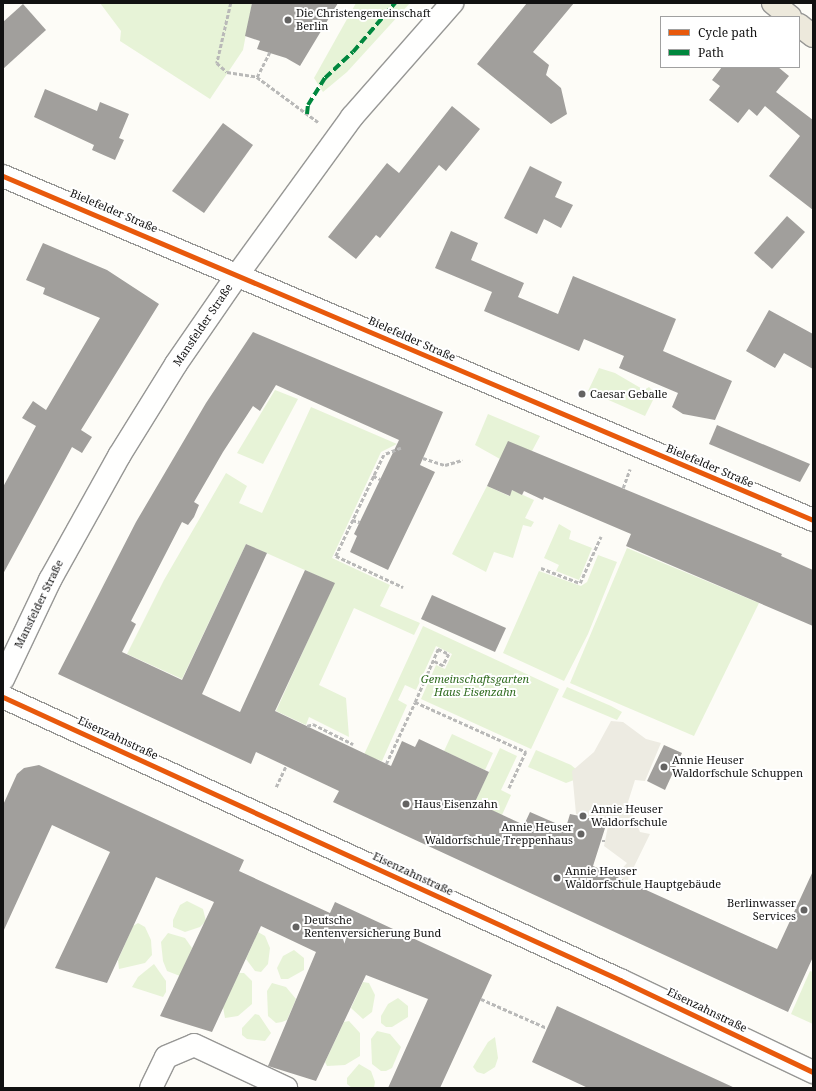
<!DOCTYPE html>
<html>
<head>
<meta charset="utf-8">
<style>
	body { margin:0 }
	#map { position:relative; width:816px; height:1091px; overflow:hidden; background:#fdfcf7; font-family:"Noto Serif",serif }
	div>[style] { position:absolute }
	.green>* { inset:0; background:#e7f3d7 }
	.plaza>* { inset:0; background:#edebe2 }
	.building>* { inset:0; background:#a19f9c }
	.path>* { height:2.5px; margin-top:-1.25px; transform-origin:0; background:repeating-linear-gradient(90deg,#b9b9b8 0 4px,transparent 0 6px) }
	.roads { filter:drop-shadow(1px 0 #979795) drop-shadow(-1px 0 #979795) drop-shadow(0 1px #979795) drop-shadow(0 -1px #979795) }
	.minor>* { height:22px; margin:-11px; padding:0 11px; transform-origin:11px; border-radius:11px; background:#fffffe }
	.major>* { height:22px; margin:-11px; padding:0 11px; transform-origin:11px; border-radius:11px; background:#ede9dc }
	.quiet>* { height:4px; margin-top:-2px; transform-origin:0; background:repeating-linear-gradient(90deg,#00873e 0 8px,transparent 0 12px) }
	.cycleway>* { height:5px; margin:-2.5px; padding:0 2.5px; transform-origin:2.5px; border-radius:2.5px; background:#e8590c }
	.dots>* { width:11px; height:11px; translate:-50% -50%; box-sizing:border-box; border:2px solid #fff; border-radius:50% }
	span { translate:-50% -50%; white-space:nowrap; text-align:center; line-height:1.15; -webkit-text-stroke:4px #fff; paint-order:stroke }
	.poi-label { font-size:11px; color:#111 }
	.left { translate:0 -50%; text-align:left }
	.right { translate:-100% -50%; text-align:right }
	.street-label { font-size:11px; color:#111 }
	.park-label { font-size:11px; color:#2f6b1f; font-style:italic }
	.frame { position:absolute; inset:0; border:4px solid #111; pointer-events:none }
	.legend { position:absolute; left:660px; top:16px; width:140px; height:52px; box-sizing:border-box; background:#fff; border:1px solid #a0a0a0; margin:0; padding:5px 7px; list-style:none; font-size:12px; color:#111 }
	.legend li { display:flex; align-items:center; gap:8px; height:20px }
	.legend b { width:20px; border:1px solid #a0a0a0 }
</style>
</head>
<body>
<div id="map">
	<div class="green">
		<div style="clip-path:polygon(100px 3px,252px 3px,243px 50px,210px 99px,120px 41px,121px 31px)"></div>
		<div style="clip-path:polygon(356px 3px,410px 3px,347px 72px,323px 92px,314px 78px)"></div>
		<div style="clip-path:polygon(599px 368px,615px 373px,644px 390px,649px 387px,656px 394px,645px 416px,588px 391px)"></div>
		<div style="clip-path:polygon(275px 390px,298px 399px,263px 464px,237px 453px)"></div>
		<div style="clip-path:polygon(311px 407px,397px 444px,381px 452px,332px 558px,390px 585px,380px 606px,420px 623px,414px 635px,354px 608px,319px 685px,346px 698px,349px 737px,309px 717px,306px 725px,276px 711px,334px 583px,246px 544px,182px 679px,127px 654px,164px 580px,226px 473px,247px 486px,239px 503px,262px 513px)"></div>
		<div style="clip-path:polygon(488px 414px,540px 436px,532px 451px,500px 459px,475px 445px)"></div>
		<div style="clip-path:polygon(487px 486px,509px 496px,512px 490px,534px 500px,525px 518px,534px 522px,531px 527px,523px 525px,513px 558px,494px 552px,486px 572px,452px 554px)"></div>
		<div style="clip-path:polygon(559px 524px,571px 531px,569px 539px,592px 548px,579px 580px,556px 571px,559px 565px,544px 558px)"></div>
		<div style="clip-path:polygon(627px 548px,759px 603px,694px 736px,570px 683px)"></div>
		<div style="clip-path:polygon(598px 555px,617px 562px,588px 634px,564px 681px,503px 653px,539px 571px,581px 586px,587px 582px)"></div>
		<div style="clip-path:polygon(423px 626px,559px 689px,531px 749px,421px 699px,436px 665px,445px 669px,452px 654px,436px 646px,416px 690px,405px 685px,398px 700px,407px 705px,382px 761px,376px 759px,373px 764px,362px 759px)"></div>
		<div style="clip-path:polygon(567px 687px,611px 706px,622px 712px,617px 720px,562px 697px)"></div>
		<div style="clip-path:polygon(452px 734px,493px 753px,485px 770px,444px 751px)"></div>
		<div style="clip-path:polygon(500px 748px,517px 756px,501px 790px,511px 795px,502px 815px,485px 807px,471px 810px)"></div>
		<div style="clip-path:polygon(536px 750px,571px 765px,577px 770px,574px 780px,566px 783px,528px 767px)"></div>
		<div style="clip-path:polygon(187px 901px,203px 909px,206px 921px,200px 927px,185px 932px,173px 927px,173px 920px,180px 905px)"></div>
		<div style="clip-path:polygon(138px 923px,145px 927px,151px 940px,152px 955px,145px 963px,119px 969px,118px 960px,133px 926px)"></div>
		<div style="clip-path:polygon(258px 932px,265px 936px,270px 948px,268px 964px,261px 972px,255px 971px,246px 959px)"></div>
		<div style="clip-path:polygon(168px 933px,185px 938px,192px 948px,180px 976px,167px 971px,163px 961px,161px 942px)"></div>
		<div style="clip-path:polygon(294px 950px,304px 958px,304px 970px,288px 979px,281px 979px,277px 968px,283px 956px)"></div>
		<div style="clip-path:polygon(154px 964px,166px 981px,166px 992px,163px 997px,132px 987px,138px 977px)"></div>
		<div style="clip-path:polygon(810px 971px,813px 972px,813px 1024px,791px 1014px)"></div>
		<div style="clip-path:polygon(239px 973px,244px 973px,252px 981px,252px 1004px,238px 1016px,225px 1018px,223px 1007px)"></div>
		<div style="clip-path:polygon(363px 982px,369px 983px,375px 995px,372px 1012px,363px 1019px,351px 1008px)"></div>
		<div style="clip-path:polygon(272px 983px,286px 987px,296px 999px,287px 1020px,282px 1022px,276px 1023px,268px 1016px,267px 991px)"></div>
		<div style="clip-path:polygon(398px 998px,408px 1006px,408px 1017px,392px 1027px,386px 1027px,381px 1023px,381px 1016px,388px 1004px)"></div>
		<div style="clip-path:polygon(255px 1014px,259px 1015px,271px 1033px,265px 1041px,247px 1039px,242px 1035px,242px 1028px)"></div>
		<div style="clip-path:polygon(349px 1021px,360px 1033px,360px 1056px,345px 1065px,327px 1066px,325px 1062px,344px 1022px)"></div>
		<div style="clip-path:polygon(377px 1031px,390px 1034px,401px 1047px,392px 1068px,386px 1071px,381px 1071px,372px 1064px,371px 1039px)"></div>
		<div style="clip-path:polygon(495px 1037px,498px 1058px,495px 1067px,484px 1074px,477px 1072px,473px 1067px,477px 1060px,488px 1042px)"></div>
		<div style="clip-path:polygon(359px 1064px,371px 1071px,375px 1082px,374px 1088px,352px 1088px,347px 1084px,347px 1078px)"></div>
	</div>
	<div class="plaza">
		<div style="clip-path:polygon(611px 721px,623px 722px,646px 739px,661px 743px,645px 781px,635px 780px,628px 802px,640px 832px,650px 834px,627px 881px,616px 875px,627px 863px,604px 846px,609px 821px,576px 814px,572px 771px,594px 752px)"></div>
	</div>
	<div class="building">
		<div style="clip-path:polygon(252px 3px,338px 3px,300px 66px,286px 58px,257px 49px,260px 41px,245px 36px)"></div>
		<div style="clip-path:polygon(527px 3px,574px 3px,533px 52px,549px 65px,546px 75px,561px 88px,567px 114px,551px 124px,477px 64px)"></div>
		<div style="clip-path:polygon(23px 4px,46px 30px,3px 69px,3px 22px)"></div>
		<div style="clip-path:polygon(722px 67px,778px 67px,789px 76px,776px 92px,813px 120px,813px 210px,769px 176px,800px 136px,765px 106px,757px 116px,749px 109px,738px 123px,709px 100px,720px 86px,712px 80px)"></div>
		<div style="clip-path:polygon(45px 89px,97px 111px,100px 102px,129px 114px,119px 138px,124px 140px,115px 160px,92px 150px,94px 145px,34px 117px)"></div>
		<div style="clip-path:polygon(452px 106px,480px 129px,446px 171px,439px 165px,380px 238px,376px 235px,356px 259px,328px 237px,387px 163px,399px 173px)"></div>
		<div style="clip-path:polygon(223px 123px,253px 145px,204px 213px,172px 191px)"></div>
		<div style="clip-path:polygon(530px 166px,562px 182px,555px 197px,573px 205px,561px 228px,544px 219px,537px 234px,504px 218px)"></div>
		<div style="clip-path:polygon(787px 216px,805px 232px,772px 269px,754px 253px)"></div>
		<div style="clip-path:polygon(451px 231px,478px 243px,471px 260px,524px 283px,518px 297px,558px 314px,573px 276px,676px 319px,663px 351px,732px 381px,715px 420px,683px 414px,672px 407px,678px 393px,619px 368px,624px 356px,584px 339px,579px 351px,484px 311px,492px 292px,435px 268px)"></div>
		<div style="clip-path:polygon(43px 243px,107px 270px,159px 304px,81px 430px,92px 437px,82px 453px,72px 447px,3px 574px,3px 487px,36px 426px,22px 418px,33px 401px,46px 410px,100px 318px,43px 294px,45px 288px,26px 280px)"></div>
		<div style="clip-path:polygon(769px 310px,813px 334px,813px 369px,784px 353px,775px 368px,746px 351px)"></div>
		<div style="clip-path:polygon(253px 332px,443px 412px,420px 465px,435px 472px,388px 570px,350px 552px,357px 536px,354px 534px,399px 440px,276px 385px,260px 411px,253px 406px,223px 452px,194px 502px,199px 505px,194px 517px,188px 525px,182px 522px,131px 621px,136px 624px,122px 652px,182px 680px,246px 544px,267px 553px,202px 694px,240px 712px,305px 570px,335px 583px,275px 711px,391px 766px,402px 741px,415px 747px,419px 739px,489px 772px,475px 802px,524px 825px,530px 812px,562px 826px,567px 824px,570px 814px,607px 822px,593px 866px,777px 949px,813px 871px,813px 957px,788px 1012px,333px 802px,339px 791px,256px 752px,251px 764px,58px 674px,136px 522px,206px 403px)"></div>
		<div style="clip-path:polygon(717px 425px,810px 464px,800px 482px,709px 444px)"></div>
		<div style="clip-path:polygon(508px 441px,782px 554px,781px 556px,813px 570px,813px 626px,626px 546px,631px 534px,544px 497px,543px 500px,524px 491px,522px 495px,512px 490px,510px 496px,487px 486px)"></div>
		<div style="clip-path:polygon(432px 595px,506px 628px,495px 652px,421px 619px)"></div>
		<div style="clip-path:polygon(664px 745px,682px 753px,665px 790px,647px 781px)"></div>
		<div style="clip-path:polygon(39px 765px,244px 860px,239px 871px,330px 913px,335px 902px,492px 975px,440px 1088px,388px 1088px,428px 999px,366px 975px,316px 1081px,268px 1066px,316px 952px,261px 926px,212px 1032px,160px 1016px,214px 902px,156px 877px,107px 983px,55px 968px,110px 852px,52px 825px,3px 932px,3px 805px,17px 774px,24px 768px)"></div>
		<div style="clip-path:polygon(557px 1006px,648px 1048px,735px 1088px,588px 1088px,532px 1062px)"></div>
	</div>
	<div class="path">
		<div style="left:231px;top:3px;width:62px;rotate:103.1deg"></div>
		<div style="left:217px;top:63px;width:13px;rotate:42deg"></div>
		<div style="left:227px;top:72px;width:30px;rotate:9deg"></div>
		<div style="left:257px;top:77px;width:76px;rotate:36.4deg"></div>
		<div style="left:257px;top:77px;width:28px;rotate:-63deg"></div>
		<div style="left:401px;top:448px;width:18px;rotate:158deg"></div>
		<div style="left:384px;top:455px;width:112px;rotate:115.4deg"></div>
		<div style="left:336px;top:556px;width:74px;rotate:24.8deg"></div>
		<div style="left:423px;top:458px;width:23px;rotate:18deg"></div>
		<div style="left:445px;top:465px;width:18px;rotate:-16deg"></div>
		<div style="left:373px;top:476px;width:8px;rotate:23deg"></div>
		<div style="left:623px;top:488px;width:20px;rotate:-70deg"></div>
		<div style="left:352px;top:520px;width:8px;rotate:14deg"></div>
		<div style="left:541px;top:568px;width:42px;rotate:21deg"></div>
		<div style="left:580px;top:583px;width:51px;rotate:-65.9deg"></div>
		<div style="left:415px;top:702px;width:58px;rotate:-66.5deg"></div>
		<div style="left:438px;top:649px;width:12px;rotate:24deg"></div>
		<div style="left:449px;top:654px;width:13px;rotate:117deg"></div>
		<div style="left:443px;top:666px;width:11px;rotate:-153deg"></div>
		<div style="left:307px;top:726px;width:6px;rotate:-18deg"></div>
		<div style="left:313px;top:724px;width:45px;rotate:26.6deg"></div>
		<div style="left:386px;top:764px;width:68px;rotate:-64.9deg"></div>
		<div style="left:415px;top:702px;width:122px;rotate:24.2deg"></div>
		<div style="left:526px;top:752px;width:40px;rotate:115deg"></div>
		<div style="left:276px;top:787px;width:23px;rotate:-65deg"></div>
		<div style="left:602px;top:841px;width:3px"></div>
		<div style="left:481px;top:999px;width:72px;rotate:23.7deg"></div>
	</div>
	<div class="roads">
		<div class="minor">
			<div style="left:3px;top:176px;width:880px;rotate:23.01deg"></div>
			<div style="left:3px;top:679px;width:110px;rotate:-64.6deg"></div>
			<div style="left:50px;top:580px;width:142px;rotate:-60.9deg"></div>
			<div style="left:119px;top:456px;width:108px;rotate:-58.2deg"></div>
			<div style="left:176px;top:364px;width:109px;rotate:-55.4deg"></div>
			<div style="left:238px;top:274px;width:194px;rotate:-54deg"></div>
			<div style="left:352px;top:117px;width:152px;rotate:-48.7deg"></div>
			<div style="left:3px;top:697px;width:679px;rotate:24.64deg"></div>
			<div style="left:620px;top:980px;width:214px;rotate:25.5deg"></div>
			<div style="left:151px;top:1088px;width:34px;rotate:-64deg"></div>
			<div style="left:166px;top:1057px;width:30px;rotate:-23deg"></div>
			<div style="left:194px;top:1045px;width:102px;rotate:25.1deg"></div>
		</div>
		<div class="major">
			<div style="left:773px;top:3px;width:22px;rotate:39deg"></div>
			<div style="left:799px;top:25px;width:18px;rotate:38deg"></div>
		</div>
	</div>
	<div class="quiet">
		<div style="left:307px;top:114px;width:9px;rotate:-84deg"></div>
		<div style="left:308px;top:105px;width:32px;rotate:-58deg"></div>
		<div style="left:325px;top:78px;width:38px;rotate:-43deg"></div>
		<div style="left:353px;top:52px;width:65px;rotate:-49.4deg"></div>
	</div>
	<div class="cycleway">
		<div style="left:3px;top:176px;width:880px;rotate:23.01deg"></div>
		<div style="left:3px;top:697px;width:679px;rotate:24.64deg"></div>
		<div style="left:620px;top:980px;width:214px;rotate:25.5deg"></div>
	</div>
	<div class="dots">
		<div style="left:288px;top:20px;background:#646362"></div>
		<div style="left:582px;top:394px;background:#646362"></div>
		<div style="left:664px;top:767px;background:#646362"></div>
		<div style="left:406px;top:804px;background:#646362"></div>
		<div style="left:583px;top:816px;background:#646362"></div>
		<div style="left:581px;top:834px;background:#646362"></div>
		<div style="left:557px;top:878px;background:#646362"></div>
		<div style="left:804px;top:910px;background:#646362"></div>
		<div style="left:296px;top:927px;background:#646362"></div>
	</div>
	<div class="poi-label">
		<span class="left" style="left:296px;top:20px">Die Christengemeinschaft<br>Berlin</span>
		<span class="left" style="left:590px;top:394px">Caesar Geballe</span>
		<span class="left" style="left:672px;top:767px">Annie Heuser<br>Waldorfschule Schuppen</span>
		<span class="left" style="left:414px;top:804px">Haus Eisenzahn</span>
		<span class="left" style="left:591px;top:816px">Annie Heuser<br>Waldorfschule</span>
		<span class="right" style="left:573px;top:834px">Annie Heuser<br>Waldorfschule Treppenhaus</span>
		<span class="left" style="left:565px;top:878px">Annie Heuser<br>Waldorfschule Hauptgebäude</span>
		<span class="right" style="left:796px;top:910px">Berlinwasser<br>Services</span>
		<span class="left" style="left:304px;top:927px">Deutsche<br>Rentenversicherung Bund</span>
	</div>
	<div class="street-label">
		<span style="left:114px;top:211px;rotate:23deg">Bielefelder Straße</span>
		<span style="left:203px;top:325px;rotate:-56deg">Mansfelder Straße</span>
		<span style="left:412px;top:339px;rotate:24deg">Bielefelder Straße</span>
		<span style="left:710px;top:466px;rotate:23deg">Bielefelder Straße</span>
		<span style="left:39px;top:604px;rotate:-64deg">Mansfelder Straße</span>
		<span style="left:118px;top:738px;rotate:25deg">Eisenzahnstraße</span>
		<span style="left:413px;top:874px;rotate:25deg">Eisenzahnstraße</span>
		<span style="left:707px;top:1010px;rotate:26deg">Eisenzahnstraße</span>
	</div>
	<div class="park-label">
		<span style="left:475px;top:686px">Gemeinschaftsgarten<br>Haus Eisenzahn</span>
	</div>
	<div class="frame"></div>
	<ul class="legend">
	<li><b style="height:5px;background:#e8590c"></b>Cycle path</li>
	<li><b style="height:5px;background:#00873e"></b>Path</li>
	</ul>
</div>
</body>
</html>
